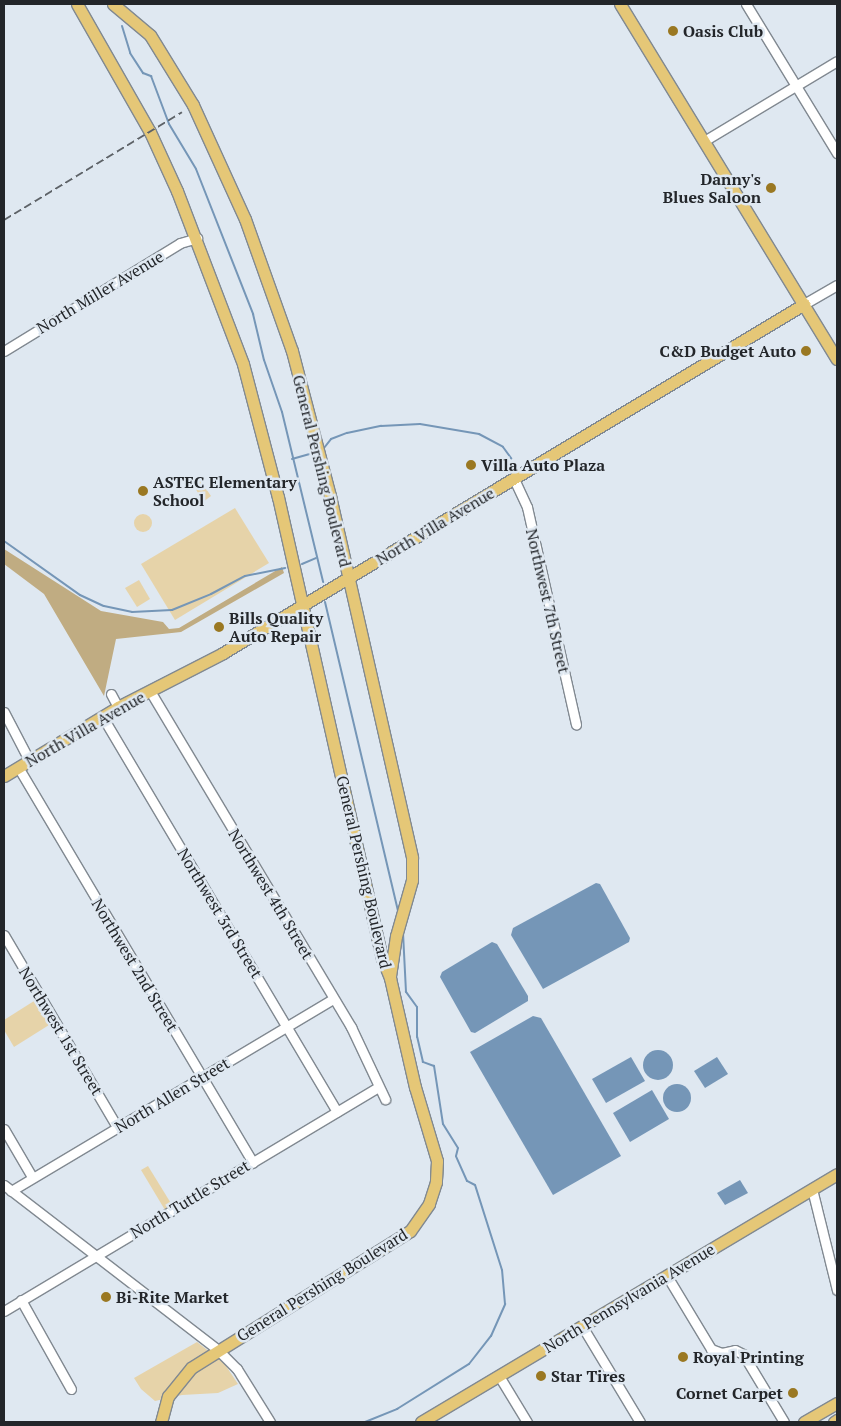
<!DOCTYPE html>
<html>
<head>
<meta charset="utf-8">
<style>
	body { margin:0 }
	#map { position:relative; width:841px; height:1426px; overflow:hidden; background:#dfe8f1; font-family:"PT Serif",serif }
	div>[style] { position:absolute }
	.green>* { inset:0; background:#e6d3a9 }
	.round { border-radius:50% }
	.forest>* { inset:0; background:#c0ac82 }
	.water>* { inset:0; background:#7596b7 }
	.stream>* { height:2px; margin:-1px; padding:0 1px; transform-origin:1px; border-radius:1px; background:#7596b7 }
	.roads { filter:drop-shadow(1px 0 #818991) drop-shadow(-1px 0 #818991) drop-shadow(0 1px #818991) drop-shadow(0 -1px #818991) }
	.minor>* { height:9px; margin:-4.5px; padding:0 4.5px; transform-origin:4.5px; border-radius:4.5px; background:#fff }
	.major>* { height:11px; margin:-5.5px; padding:0 5.5px; transform-origin:5.5px; border-radius:5.5px; background:#e5c777 }
	.rail>* { height:2px; margin-top:-1px; transform-origin:0; background:repeating-linear-gradient(90deg,#5d6267 0 8px,transparent 0 12px) }
	.dots>* { width:14px; height:14px; translate:-50% -50%; box-sizing:border-box; border:2px solid #dfe8f1; border-radius:50% }
	span { translate:-50% -50%; white-space:nowrap; text-align:center; line-height:1.15; -webkit-text-stroke:5px #dfe8f1; paint-order:stroke }
	.poi-label { font-size:16px; color:#23262a; font-weight:700 }
	.left { translate:0 -50%; text-align:left }
	.right { translate:-100% -50%; text-align:right }
	.street-label { font-size:16px; color:#23262a }
	.frame { position:absolute; inset:0; border:5px solid #23262a; pointer-events:none }
</style>
</head>
<body>
<div id="map">
	<div class="green">
		<div style="clip-path:polygon(200px 480px,211px 496px,203px 502px,193px 484px)"></div>
		<div style="clip-path:polygon(235px 508px,269px 563px,175px 620px,141px 564px)"></div>
		<div class="round" style="left:134px;top:514px;width:18px;height:18px"></div>
		<div style="clip-path:polygon(139px 580px,150px 599px,137px 607px,125px 588px)"></div>
		<div style="clip-path:polygon(34px 1001px,49px 1025px,14px 1047px,4px 1030px,4px 1020px)"></div>
		<div style="clip-path:polygon(148px 1166px,172px 1205px,165px 1210px,141px 1170px)"></div>
		<div style="clip-path:polygon(197px 1342px,224px 1363px,238px 1384px,218px 1393px,182px 1395px,155px 1401px,141px 1389px,134px 1378px)"></div>
	</div>
	<div class="forest">
		<div style="clip-path:polygon(4px 549px,101px 611px,163px 622px,169px 629px,179px 628px,282px 567px,284px 573px,181px 632px,116px 639px,104px 696px,44px 594px,4px 564px)"></div>
	</div>
	<div class="water">
		<div style="clip-path:polygon(596px 883px,600px 884px,630px 938px,629px 942px,543px 989px,511px 935px,513px 928px)"></div>
		<div style="clip-path:polygon(492px 942px,497px 944px,528px 996px,528px 1001px,475px 1033px,471px 1032px,440px 977px,442px 972px)"></div>
		<div style="clip-path:polygon(533px 1016px,541px 1018px,621px 1156px,553px 1195px,470px 1052px)"></div>
		<div class="round" style="left:643px;top:1050px;width:30px;height:30px"></div>
		<div style="clip-path:polygon(631px 1057px,645px 1081px,606px 1103px,592px 1079px)"></div>
		<div style="clip-path:polygon(717px 1057px,728px 1074px,705px 1088px,694px 1071px)"></div>
		<div class="round" style="left:663px;top:1084px;width:28px;height:28px"></div>
		<div style="clip-path:polygon(652px 1090px,669px 1119px,630px 1142px,613px 1113px)"></div>
		<div style="clip-path:polygon(740px 1180px,748px 1193px,725px 1205px,717px 1193px)"></div>
	</div>
	<div class="stream">
		<div style="left:122px;top:26px;width:28px;rotate:73deg"></div>
		<div style="left:130px;top:53px;width:24px;rotate:57deg"></div>
		<div style="left:143px;top:73px;width:9px;rotate:21deg"></div>
		<div style="left:151px;top:76px;width:51px;rotate:69.4deg"></div>
		<div style="left:169px;top:124px;width:52px;rotate:59deg"></div>
		<div style="left:196px;top:169px;width:156px;rotate:68.5deg"></div>
		<div style="left:253px;top:314px;width:47px;rotate:76.6deg"></div>
		<div style="left:264px;top:360px;width:55px;rotate:70.9deg"></div>
		<div style="left:282px;top:412px;width:175px;rotate:76.4deg"></div>
		<div style="left:324px;top:448px;width:11px;rotate:-52deg"></div>
		<div style="left:331px;top:439px;width:17px;rotate:-21deg"></div>
		<div style="left:347px;top:433px;width:35px;rotate:-12deg"></div>
		<div style="left:381px;top:426px;width:39px;rotate:-3deg"></div>
		<div style="left:420px;top:424px;width:60px;rotate:9.6deg"></div>
		<div style="left:479px;top:434px;width:27px;rotate:28deg"></div>
		<div style="left:503px;top:447px;width:14px;rotate:54deg"></div>
		<div style="left:292px;top:459px;width:22px;rotate:-16deg"></div>
		<div style="left:4px;top:541px;width:93px;rotate:35.4deg"></div>
		<div style="left:80px;top:595px;width:26px;rotate:25deg"></div>
		<div style="left:104px;top:606px;width:29px;rotate:12deg"></div>
		<div style="left:132px;top:612px;width:40px;rotate:-2.9deg"></div>
		<div style="left:172px;top:610px;width:42px;rotate:-22.3deg"></div>
		<div style="left:211px;top:594px;width:38px;rotate:-28deg"></div>
		<div style="left:245px;top:576px;width:41px;rotate:-11.3deg"></div>
		<div style="left:302px;top:564px;width:15px;rotate:-23deg"></div>
		<div style="left:325px;top:602px;width:318px;rotate:76.7deg"></div>
		<div style="left:365px;top:1422px;width:35px;rotate:-22deg"></div>
		<div style="left:397px;top:1409px;width:85px;rotate:-32deg"></div>
		<div style="left:469px;top:1364px;width:36px;rotate:-52deg"></div>
		<div style="left:491px;top:1336px;width:35px;rotate:-66deg"></div>
		<div style="left:505px;top:1304px;width:34px;rotate:-95deg"></div>
		<div style="left:502px;top:1270px;width:89px;rotate:-107.6deg"></div>
		<div style="left:475px;top:1185px;width:9px;rotate:-153deg"></div>
		<div style="left:467px;top:1181px;width:27px;rotate:-114deg"></div>
		<div style="left:456px;top:1156px;width:8px;rotate:-76deg"></div>
		<div style="left:458px;top:1148px;width:28px;rotate:-122deg"></div>
		<div style="left:443px;top:1124px;width:59px;rotate:-98.8deg"></div>
		<div style="left:434px;top:1066px;width:12px;rotate:-160deg"></div>
		<div style="left:423px;top:1062px;width:26px;rotate:-103deg"></div>
		<div style="left:417px;top:1037px;width:30px;rotate:-90deg"></div>
		<div style="left:417px;top:1007px;width:19px;rotate:-126deg"></div>
		<div style="left:406px;top:992px;width:59px;rotate:-92.9deg"></div>
	</div>
	<div class="roads">
		<div class="minor">
			<div style="left:746px;top:4px;width:175px;rotate:58.6deg"></div>
			<div style="left:704px;top:141px;width:155px;rotate:-31deg"></div>
			<div style="left:804px;top:304px;width:38px;rotate:-30deg"></div>
			<div style="left:4px;top:351px;width:206px;rotate:-31.5deg"></div>
			<div style="left:180px;top:243px;width:18px;rotate:-16deg"></div>
			<div style="left:514px;top:479px;width:31px;rotate:65deg"></div>
			<div style="left:527px;top:507px;width:223px;rotate:77.3deg"></div>
			<div style="left:150px;top:691px;width:392px;rotate:59.1deg"></div>
			<div style="left:351px;top:1027px;width:80px;rotate:64.7deg"></div>
			<div style="left:111px;top:694px;width:15px;rotate:62deg"></div>
			<div style="left:4px;top:712px;width:54px;rotate:62.5deg"></div>
			<div style="left:102px;top:716px;width:460px;rotate:59.3deg"></div>
			<div style="left:18px;top:767px;width:460px;rotate:59.3deg"></div>
			<div style="left:4px;top:935px;width:223px;rotate:59.5deg"></div>
			<div style="left:4px;top:1129px;width:56px;rotate:59.7deg"></div>
			<div style="left:4px;top:1185px;width:270px;rotate:37.6deg"></div>
			<div style="left:218px;top:1350px;width:27px;rotate:45deg"></div>
			<div style="left:237px;top:1369px;width:62px;rotate:58.1deg"></div>
			<div style="left:812px;top:1189px;width:104px;rotate:76.1deg"></div>
			<div style="left:11px;top:1191px;width:375px;rotate:-30.8deg"></div>
			<div style="left:667px;top:1276px;width:85px;rotate:58.9deg"></div>
			<div style="left:711px;top:1349px;width:12px;rotate:20deg"></div>
			<div style="left:722px;top:1353px;width:13px;rotate:-13deg"></div>
			<div style="left:735px;top:1350px;width:9px;rotate:27deg"></div>
			<div style="left:743px;top:1354px;width:79px;rotate:58.9deg"></div>
			<div style="left:21px;top:1300px;width:102px;rotate:60.7deg"></div>
			<div style="left:4px;top:1311px;width:436px;rotate:-30.9deg"></div>
			<div style="left:582px;top:1326px;width:112px;rotate:58.9deg"></div>
			<div style="left:499px;top:1376px;width:54px;rotate:58.7deg"></div>
		</div>
		<div class="major">
			<div style="left:77px;top:4px;width:147px;rotate:60.3deg"></div>
			<div style="left:150px;top:132px;width:65px;rotate:65.4deg"></div>
			<div style="left:177px;top:191px;width:185px;rotate:69.1deg"></div>
			<div style="left:243px;top:364px;width:138px;rotate:75.3deg"></div>
			<div style="left:278px;top:497px;width:473px;rotate:77.3deg"></div>
			<div style="left:382px;top:958px;width:22px;rotate:68deg"></div>
			<div style="left:390px;top:978px;width:112px;rotate:77.1deg"></div>
			<div style="left:415px;top:1087px;width:77px;rotate:73.4deg"></div>
			<div style="left:437px;top:1161px;width:21px;rotate:93deg"></div>
			<div style="left:436px;top:1182px;width:23px;rotate:108deg"></div>
			<div style="left:429px;top:1204px;width:33px;rotate:125deg"></div>
			<div style="left:410px;top:1231px;width:258px;rotate:148deg"></div>
			<div style="left:191px;top:1368px;width:36px;rotate:129deg"></div>
			<div style="left:168px;top:1396px;width:27px;rotate:105deg"></div>
			<div style="left:113px;top:4px;width:48px;rotate:40deg"></div>
			<div style="left:150px;top:35px;width:82px;rotate:58.4deg"></div>
			<div style="left:193px;top:105px;width:125px;rotate:65.5deg"></div>
			<div style="left:245px;top:219px;width:140px;rotate:70.4deg"></div>
			<div style="left:292px;top:351px;width:150px;rotate:75.3deg"></div>
			<div style="left:330px;top:496px;width:371px;rotate:77.2deg"></div>
			<div style="left:412px;top:858px;width:22px;rotate:90deg"></div>
			<div style="left:412px;top:880px;width:58px;rotate:105.9deg"></div>
			<div style="left:396px;top:936px;width:40px;rotate:98.5deg"></div>
			<div style="left:620px;top:4px;width:416px;rotate:58.6deg"></div>
			<div style="left:4px;top:776px;width:133px;rotate:-31.2deg"></div>
			<div style="left:118px;top:707px;width:118px;rotate:-27.2deg"></div>
			<div style="left:223px;top:653px;width:678px;rotate:-30.99deg"></div>
			<div style="left:421px;top:1422px;width:484px;rotate:-30.8deg"></div>
			<div style="left:804px;top:1422px;width:38px;rotate:-30deg"></div>
			<div style="left:834px;top:1422px;width:4px;rotate:-34deg"></div>
		</div>
	</div>
	<div class="rail">
		<div style="left:4px;top:220px;width:208px;rotate:-31.2deg"></div>
	</div>
	<div class="dots">
		<div style="left:673px;top:31px;background:#9a7822"></div>
		<div style="left:771px;top:188px;background:#9a7822"></div>
		<div style="left:806px;top:351px;background:#9a7822"></div>
		<div style="left:471px;top:465px;background:#9a7822"></div>
		<div style="left:143px;top:491px;background:#9a7822"></div>
		<div style="left:219px;top:627px;background:#9a7822"></div>
		<div style="left:106px;top:1297px;background:#9a7822"></div>
		<div style="left:683px;top:1357px;background:#9a7822"></div>
		<div style="left:541px;top:1376px;background:#9a7822"></div>
		<div style="left:793px;top:1393px;background:#9a7822"></div>
	</div>
	<div class="poi-label">
		<span class="left" style="left:683px;top:31px">Oasis Club</span>
		<span class="right" style="left:761px;top:188px">Danny's<br>Blues Saloon</span>
		<span class="right" style="left:796px;top:351px">C&amp;D Budget Auto</span>
		<span class="left" style="left:481px;top:465px">Villa Auto Plaza</span>
		<span class="left" style="left:153px;top:491px">ASTEC Elementary<br>School</span>
		<span class="left" style="left:229px;top:627px">Bills Quality<br>Auto Repair</span>
		<span class="left" style="left:116px;top:1297px">Bi-Rite Market</span>
		<span class="left" style="left:693px;top:1357px">Royal Printing</span>
		<span class="left" style="left:551px;top:1376px">Star Tires</span>
		<span class="right" style="left:783px;top:1393px">Cornet Carpet</span>
	</div>
	<div class="street-label">
		<span style="left:100px;top:292px;rotate:-31deg">North Miller Avenue</span>
		<span style="left:322px;top:471px;rotate:76deg">General Pershing Boulevard</span>
		<span style="left:435px;top:526px;rotate:-31deg">North Villa Avenue</span>
		<span style="left:548px;top:601px;rotate:77deg">Northwest 7th Street</span>
		<span style="left:85px;top:729px;rotate:-30deg">North Villa Avenue</span>
		<span style="left:364px;top:872px;rotate:77deg">General Pershing Boulevard</span>
		<span style="left:271px;top:894px;rotate:59deg">Northwest 4th Street</span>
		<span style="left:220px;top:913px;rotate:59deg">Northwest 3rd Street</span>
		<span style="left:135px;top:965px;rotate:59deg">Northwest 2nd Street</span>
		<span style="left:61px;top:1031px;rotate:59deg">Northwest 1st Street</span>
		<span style="left:172px;top:1095px;rotate:-31deg">North Allen Street</span>
		<span style="left:190px;top:1199px;rotate:-31deg">North Tuttle Street</span>
		<span style="left:322px;top:1285px;rotate:-32deg">General Pershing Boulevard</span>
		<span style="left:629px;top:1298px;rotate:-31deg">North Pennsylvania Avenue</span>
	</div>
	<div class="frame"></div>
</div>
</body>
</html>
